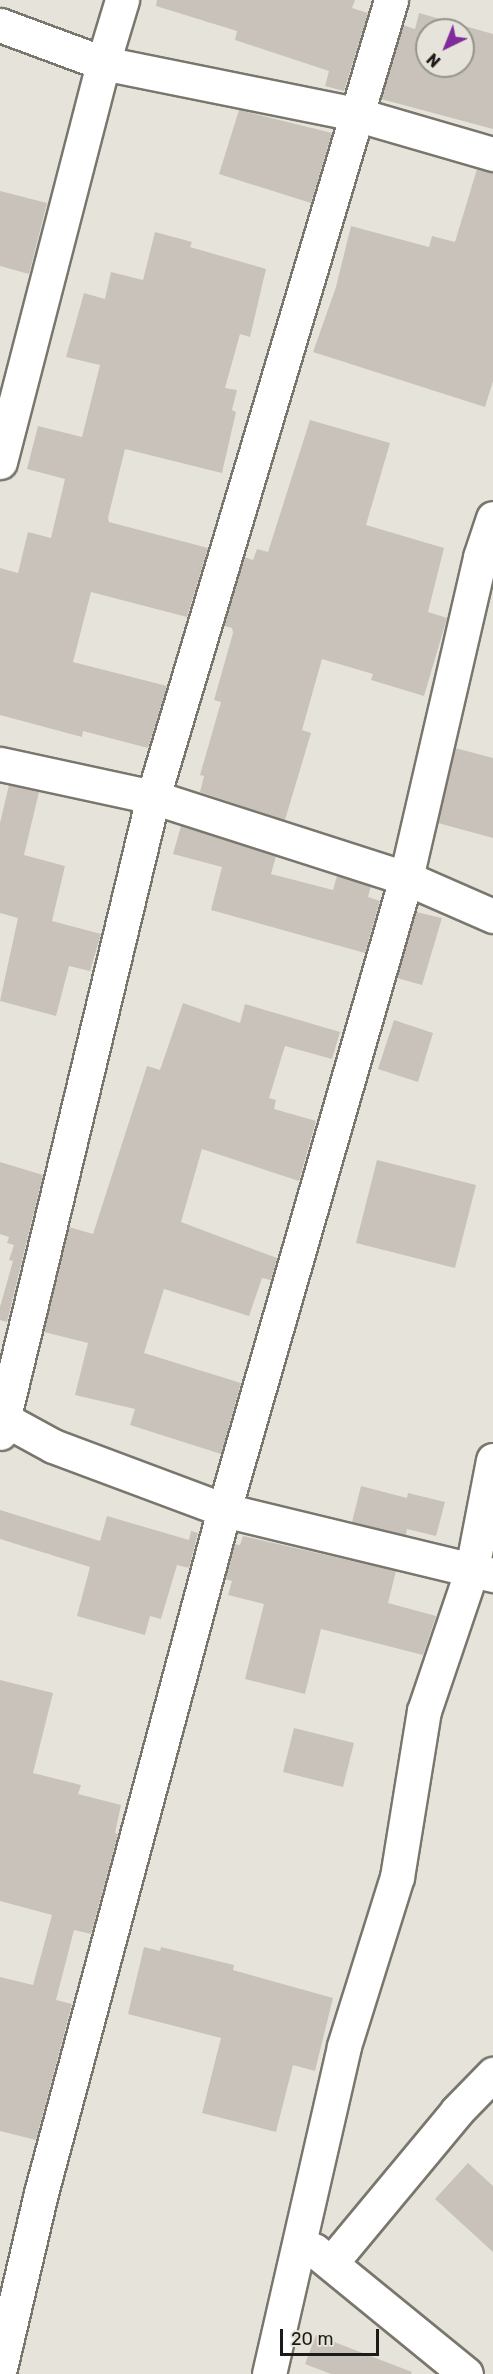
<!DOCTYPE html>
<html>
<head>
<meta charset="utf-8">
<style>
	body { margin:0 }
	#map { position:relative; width:493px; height:2374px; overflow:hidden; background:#e6e4da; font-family:Rubik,sans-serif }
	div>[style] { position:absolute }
	.building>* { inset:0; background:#c9c2ba }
	.roads { filter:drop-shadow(2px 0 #79776d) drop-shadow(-2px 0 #79776d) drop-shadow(0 2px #79776d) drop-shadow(0 -2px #79776d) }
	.minor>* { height:33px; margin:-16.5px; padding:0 16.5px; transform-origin:16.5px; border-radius:16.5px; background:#fff }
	span { translate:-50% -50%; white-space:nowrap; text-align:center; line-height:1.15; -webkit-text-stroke:4.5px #e6e4da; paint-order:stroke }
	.north { position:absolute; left:415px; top:18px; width:60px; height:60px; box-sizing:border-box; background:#e6e4da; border:2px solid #95948c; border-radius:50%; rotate:223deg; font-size:16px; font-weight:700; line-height:24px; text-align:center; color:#1c1b17 }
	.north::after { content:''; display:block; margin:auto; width:21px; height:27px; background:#7f2b9b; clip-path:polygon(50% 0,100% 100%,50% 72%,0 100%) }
	.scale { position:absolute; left:280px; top:2329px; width:99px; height:27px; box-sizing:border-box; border:3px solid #1c1b17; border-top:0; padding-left:8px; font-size:18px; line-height:21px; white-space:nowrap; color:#1c1b17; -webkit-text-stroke:4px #e6e4da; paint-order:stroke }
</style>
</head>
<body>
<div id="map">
	<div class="building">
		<div style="clip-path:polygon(157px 0,355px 0,352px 8px,368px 13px,344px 91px,325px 86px,329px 71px,235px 40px,237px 31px,156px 6px)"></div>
		<div style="clip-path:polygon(evenodd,419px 13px,493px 34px,493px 129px,381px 99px,403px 25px,415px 29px,419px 13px,427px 30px,463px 30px,463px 66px,427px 66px,427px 30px)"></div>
		<div style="clip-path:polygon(239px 110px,332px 133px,311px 203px,219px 174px)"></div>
		<div style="clip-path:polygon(477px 169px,493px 172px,493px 381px,485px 407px,313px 352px,336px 287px,351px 226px,429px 247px,432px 236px,455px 242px)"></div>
		<div style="clip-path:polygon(0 191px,47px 203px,29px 274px,0 266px)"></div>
		<div style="clip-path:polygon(155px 232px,192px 242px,190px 247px,266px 269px,250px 337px,240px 334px,225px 388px,237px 390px,232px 410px,236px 412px,222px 473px,125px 449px,108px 518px,109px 522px,208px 548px,187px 617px,91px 592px,73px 662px,167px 686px,148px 748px,83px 731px,82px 737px,0 715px,0 568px,18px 573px,28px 532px,51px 538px,65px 479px,27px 469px,38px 426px,82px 437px,100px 365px,66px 357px,84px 293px,105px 299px,111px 272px,143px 280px)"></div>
		<div style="clip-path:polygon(310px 420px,390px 443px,366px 525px,444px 548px,428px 612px,447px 618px,424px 696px,371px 680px,373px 674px,322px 659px,302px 730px,311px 733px,285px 820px,200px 792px,204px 776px,200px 775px,221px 702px,214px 700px,233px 633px,232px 628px,224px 626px,244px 557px,253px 560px,257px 549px,268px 552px)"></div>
		<div style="clip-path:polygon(455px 748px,493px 758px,493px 838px,438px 823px)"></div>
		<div style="clip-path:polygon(9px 785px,39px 792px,24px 855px,65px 866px,52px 921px,101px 934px,90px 971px,69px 966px,56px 1016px,0 1001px,18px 918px,0 913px,0 823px)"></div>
		<div style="clip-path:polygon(181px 826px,276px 856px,271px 874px,333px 890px,337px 876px,371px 886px,368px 897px,380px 901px,365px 953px,211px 910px,222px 867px,173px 854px)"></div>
		<div style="clip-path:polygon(416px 912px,442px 918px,422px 985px,397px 978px)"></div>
		<div style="clip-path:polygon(183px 1003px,240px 1023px,245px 1004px,340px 1032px,332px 1059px,285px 1046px,269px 1098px,276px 1100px,274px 1109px,316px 1121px,299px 1181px,202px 1149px,181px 1222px,277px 1258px,271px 1280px,262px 1278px,249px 1316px,164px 1289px,144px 1353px,241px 1383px,221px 1454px,130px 1425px,135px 1409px,75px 1395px,88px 1343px,44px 1332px,69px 1227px,93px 1234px,147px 1066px,160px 1070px)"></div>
		<div style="clip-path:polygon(394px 1020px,433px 1033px,418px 1082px,378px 1069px)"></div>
		<div style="clip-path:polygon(377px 1160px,476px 1185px,455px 1268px,356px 1243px)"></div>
		<div style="clip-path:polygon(0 1162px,43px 1175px,7px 1322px,0 1320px,0 1307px,13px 1261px,9px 1260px,14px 1245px,7px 1243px,9px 1237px,0 1234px)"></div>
		<div style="clip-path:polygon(361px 1486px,407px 1498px,408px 1493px,445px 1502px,436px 1536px,407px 1529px,406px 1535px,352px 1522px)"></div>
		<div style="clip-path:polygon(0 1510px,100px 1541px,107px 1516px,189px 1540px,191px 1531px,198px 1533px,189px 1568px,177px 1565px,161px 1619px,150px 1616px,145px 1635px,77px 1616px,90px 1567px,0 1539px)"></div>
		<div style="clip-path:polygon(243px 1536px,396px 1571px,388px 1603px,436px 1616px,423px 1655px,321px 1629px,305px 1694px,245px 1679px,264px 1604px,228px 1595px,232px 1581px,225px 1579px,234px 1544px,240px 1545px)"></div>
		<div style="clip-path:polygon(0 1680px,53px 1693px,33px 1773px,81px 1785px,78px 1794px,121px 1805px,115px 1833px,118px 1834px,91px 1934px,74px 1930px,56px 2000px,72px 2004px,36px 2140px,0 2131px,0 1977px,33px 1985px,52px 1915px,0 1901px)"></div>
		<div style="clip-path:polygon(294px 1728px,354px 1743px,343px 1787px,283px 1772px)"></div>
		<div style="clip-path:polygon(144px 1947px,160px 1951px,161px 1947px,234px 1965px,233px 1970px,333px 1998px,315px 2071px,293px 2065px,276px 2132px,202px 2113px,221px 2038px,128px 2014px)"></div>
		<div style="clip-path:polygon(468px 2163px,493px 2186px,493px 2252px,435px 2199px)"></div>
		<div style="clip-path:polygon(316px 2335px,412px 2372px,411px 2374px,331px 2374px,305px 2364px)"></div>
	</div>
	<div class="roads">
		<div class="minor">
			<div style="left:0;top:25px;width:110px;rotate:20.3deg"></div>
			<div style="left:103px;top:63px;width:257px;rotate:11.4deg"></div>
			<div style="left:355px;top:114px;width:144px;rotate:16.2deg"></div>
			<div style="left:0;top:462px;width:412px;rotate:-75.5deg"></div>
			<div style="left:103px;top:63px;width:66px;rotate:-73.2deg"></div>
			<div style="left:0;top:764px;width:157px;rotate:12.2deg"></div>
			<div style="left:153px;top:797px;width:266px;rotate:17.8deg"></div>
			<div style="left:406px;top:878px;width:95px;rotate:23.6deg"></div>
			<div style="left:0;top:1417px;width:60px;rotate:28.7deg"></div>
			<div style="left:53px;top:1446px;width:183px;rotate:20.5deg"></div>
			<div style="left:224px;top:1510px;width:277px;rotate:13.6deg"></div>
			<div style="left:0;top:1433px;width:654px;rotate:-76.47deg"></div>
			<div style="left:153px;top:797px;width:832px;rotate:-73.37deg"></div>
			<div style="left:314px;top:2250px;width:196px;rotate:39.2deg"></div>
			<div style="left:331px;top:2263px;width:197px;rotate:-50.3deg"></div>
			<div style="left:457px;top:2111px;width:52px;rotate:-45.8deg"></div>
			<div style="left:0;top:2368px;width:180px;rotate:-76.8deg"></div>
			<div style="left:41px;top:2193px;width:707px;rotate:-75deg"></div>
			<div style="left:224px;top:1510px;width:658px;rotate:-73.93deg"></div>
			<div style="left:406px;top:878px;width:329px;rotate:-77deg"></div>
			<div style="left:480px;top:557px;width:41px;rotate:-71.6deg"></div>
			<div style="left:269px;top:2374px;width:336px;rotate:-77.1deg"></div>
			<div style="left:344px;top:2046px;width:177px;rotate:-72.6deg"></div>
			<div style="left:397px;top:1877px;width:168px;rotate:-80.8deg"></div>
			<div style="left:424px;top:1711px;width:150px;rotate:-71.3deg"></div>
			<div style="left:472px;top:1569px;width:111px;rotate:-79.1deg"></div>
		</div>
	</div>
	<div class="north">N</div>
	<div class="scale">20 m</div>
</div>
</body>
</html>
